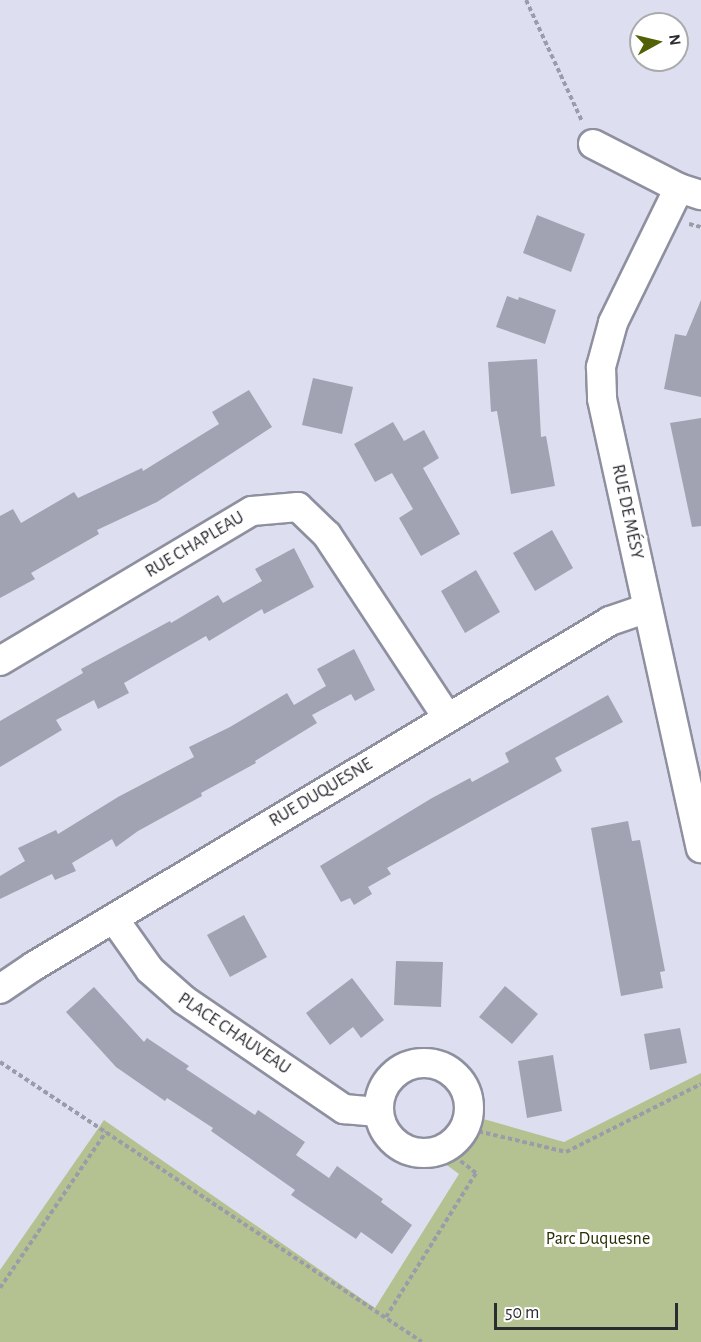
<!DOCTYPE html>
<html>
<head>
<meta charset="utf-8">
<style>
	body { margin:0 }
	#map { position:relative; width:701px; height:1342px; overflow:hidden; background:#dddff0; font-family:"Alegreya Sans",sans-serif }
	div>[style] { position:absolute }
	.green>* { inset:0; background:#b4c291 }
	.building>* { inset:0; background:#a1a3b2 }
	.path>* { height:4px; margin-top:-2px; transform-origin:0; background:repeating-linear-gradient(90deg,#9b9ca9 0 4.5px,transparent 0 7.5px) }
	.roads { filter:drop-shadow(2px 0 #8e909f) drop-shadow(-2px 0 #8e909f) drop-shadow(0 2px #8e909f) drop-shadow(0 -2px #8e909f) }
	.minor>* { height:28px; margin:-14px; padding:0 14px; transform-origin:14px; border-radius:14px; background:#fff }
	.minor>.ring { margin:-14px; padding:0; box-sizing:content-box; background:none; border:28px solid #fff; border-radius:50% }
	span { translate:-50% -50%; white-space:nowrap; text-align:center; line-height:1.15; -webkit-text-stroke:6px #fff; paint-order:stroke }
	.street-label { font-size:18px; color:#2b2c32 }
	.park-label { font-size:18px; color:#263003 }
	.north { position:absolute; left:629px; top:12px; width:60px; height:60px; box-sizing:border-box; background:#fff; border:2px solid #aaabad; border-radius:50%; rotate:82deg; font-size:16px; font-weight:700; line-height:24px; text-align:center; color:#2b2c32 }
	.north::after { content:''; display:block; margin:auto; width:21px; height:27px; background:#506106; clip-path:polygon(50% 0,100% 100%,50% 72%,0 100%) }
	.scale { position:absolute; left:494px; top:1303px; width:184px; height:27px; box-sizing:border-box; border:3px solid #2b2c32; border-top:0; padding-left:8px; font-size:18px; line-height:21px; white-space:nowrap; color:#2b2c32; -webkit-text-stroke:4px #fff; paint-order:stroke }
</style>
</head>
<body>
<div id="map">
	<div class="green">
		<div style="clip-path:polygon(701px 1073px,701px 1342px,0 1342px,0 1270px,104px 1120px,375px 1308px,459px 1174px,444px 1163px,468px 1145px,480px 1118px,564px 1142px)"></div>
	</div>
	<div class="building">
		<div style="clip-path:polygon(537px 215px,585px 234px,571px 272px,523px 253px)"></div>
		<div style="clip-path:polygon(507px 296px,518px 300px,519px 297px,556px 310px,545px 344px,496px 327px)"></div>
		<div style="clip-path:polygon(701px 300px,701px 397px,664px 389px,675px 334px,686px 336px)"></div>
		<div style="clip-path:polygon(537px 359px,541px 437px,546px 436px,555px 486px,511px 494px,497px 411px,491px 412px,488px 362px)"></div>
		<div style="clip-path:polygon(313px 378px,353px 387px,342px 434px,302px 425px)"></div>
		<div style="clip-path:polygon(249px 390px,272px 427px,157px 502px,97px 530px,99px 534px,31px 573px,35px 579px,0 598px,0 516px,13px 509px,21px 523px,74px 492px,78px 498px,142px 468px,143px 471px,219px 424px,212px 412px)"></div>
		<div style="clip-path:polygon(701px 418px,701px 526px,692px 527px,670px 423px)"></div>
		<div style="clip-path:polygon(393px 422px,404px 441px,424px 430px,439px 458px,423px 468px,460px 534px,421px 556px,399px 518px,413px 509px,392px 473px,375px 482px,354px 444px)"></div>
		<div style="clip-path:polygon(552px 530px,573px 568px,535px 591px,513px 553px)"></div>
		<div style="clip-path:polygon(294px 548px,314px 587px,264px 614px,262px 609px,209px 641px,206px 636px,124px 683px,129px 693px,98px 709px,94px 700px,56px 720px,62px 730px,0 767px,0 721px,83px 673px,81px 669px,170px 621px,171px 623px,218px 595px,223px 603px,262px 581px,255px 569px)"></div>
		<div style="clip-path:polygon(476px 570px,500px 612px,465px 633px,441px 591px)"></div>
		<div style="clip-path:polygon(354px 649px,375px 690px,355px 701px,351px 694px,312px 715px,317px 723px,255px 761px,256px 763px,201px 793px,202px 796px,138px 831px,116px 847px,112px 839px,72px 863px,76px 871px,55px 880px,52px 874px,0 899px,0 876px,25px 861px,18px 848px,56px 830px,58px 834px,118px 797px,194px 757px,189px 747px,230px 727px,287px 693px,294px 705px,326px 686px,317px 669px)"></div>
		<div style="clip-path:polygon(608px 695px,623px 722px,555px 758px,562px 771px,387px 868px,391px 874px,368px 887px,372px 894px,354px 905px,350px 898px,341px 902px,320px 866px,432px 798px,470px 778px,472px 782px,509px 762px,505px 753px)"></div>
		<div style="clip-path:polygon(628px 821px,632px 841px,640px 840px,665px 971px,660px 972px,663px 988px,621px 996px,591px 828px)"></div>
		<div style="clip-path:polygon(244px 915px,267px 957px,230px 977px,207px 935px)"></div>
		<div style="clip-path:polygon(396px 961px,443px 962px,441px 1007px,394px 1005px)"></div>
		<div style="clip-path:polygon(352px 978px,384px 1020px,361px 1038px,353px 1027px,330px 1045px,306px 1013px)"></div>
		<div style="clip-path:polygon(505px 986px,538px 1014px,512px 1044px,479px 1017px)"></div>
		<div style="clip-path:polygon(94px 987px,144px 1042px,147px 1038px,189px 1066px,186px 1069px,255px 1115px,258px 1110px,305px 1142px,296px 1155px,329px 1178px,337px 1166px,383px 1199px,381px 1202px,412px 1225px,392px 1254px,361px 1232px,356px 1239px,291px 1195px,295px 1190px,211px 1131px,213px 1128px,167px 1098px,165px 1101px,116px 1067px,66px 1012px)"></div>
		<div style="clip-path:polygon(680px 1028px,687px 1063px,650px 1070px,644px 1034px)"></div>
		<div style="clip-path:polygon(553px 1055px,562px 1111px,527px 1118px,518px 1061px)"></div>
	</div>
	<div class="path">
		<div style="left:526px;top:0;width:133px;rotate:65.2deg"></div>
		<div style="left:689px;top:224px;width:12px;rotate:14deg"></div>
		<div style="left:0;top:1062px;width:506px;rotate:33.56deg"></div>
		<div style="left:464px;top:1128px;width:105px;rotate:13.2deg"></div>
		<div style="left:566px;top:1152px;width:151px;rotate:-26.7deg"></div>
		<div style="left:0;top:1288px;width:189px;rotate:-55.8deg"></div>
		<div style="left:386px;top:1317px;width:170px;rotate:-58deg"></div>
		<div style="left:476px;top:1173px;width:41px;rotate:-142deg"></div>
	</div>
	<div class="roads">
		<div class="minor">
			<div style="left:593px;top:144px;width:97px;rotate:27.1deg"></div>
			<div style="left:679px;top:188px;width:23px;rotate:18deg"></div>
			<div style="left:679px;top:188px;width:150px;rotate:116.1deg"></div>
			<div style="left:613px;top:323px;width:46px;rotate:105.3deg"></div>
			<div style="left:601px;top:367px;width:32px;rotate:88deg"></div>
			<div style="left:602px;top:399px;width:460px;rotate:77.6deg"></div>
			<div style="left:0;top:661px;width:293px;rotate:-30.8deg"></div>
			<div style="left:252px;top:511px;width:46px;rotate:-5deg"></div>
			<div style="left:298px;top:507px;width:40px;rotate:44deg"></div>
			<div style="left:327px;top:535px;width:218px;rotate:56.6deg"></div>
			<div style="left:114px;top:919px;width:62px;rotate:54.8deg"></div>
			<div style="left:150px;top:970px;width:45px;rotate:41.4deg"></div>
			<div style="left:184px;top:1000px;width:194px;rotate:34.3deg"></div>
			<div style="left:344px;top:1109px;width:34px;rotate:5deg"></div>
			<div style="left:0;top:989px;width:41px;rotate:-34.1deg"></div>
			<div style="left:34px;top:966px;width:671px;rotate:-30.92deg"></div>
			<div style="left:610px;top:621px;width:39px;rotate:-19deg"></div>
			<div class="ring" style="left:379px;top:1063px;width:62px;height:62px"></div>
		</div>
	</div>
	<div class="street-label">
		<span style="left:627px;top:512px;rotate:78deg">RUE DE MÉSY</span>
		<span style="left:195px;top:545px;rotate:-31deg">RUE CHAPLEAU</span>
		<span style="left:321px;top:793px;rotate:-31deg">RUE DUQUESNE</span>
		<span style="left:234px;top:1034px;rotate:34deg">PLACE CHAUVEAU</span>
	</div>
	<div class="park-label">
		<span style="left:598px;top:1239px">Parc Duquesne</span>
	</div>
	<div class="north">N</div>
	<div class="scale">50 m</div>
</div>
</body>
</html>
